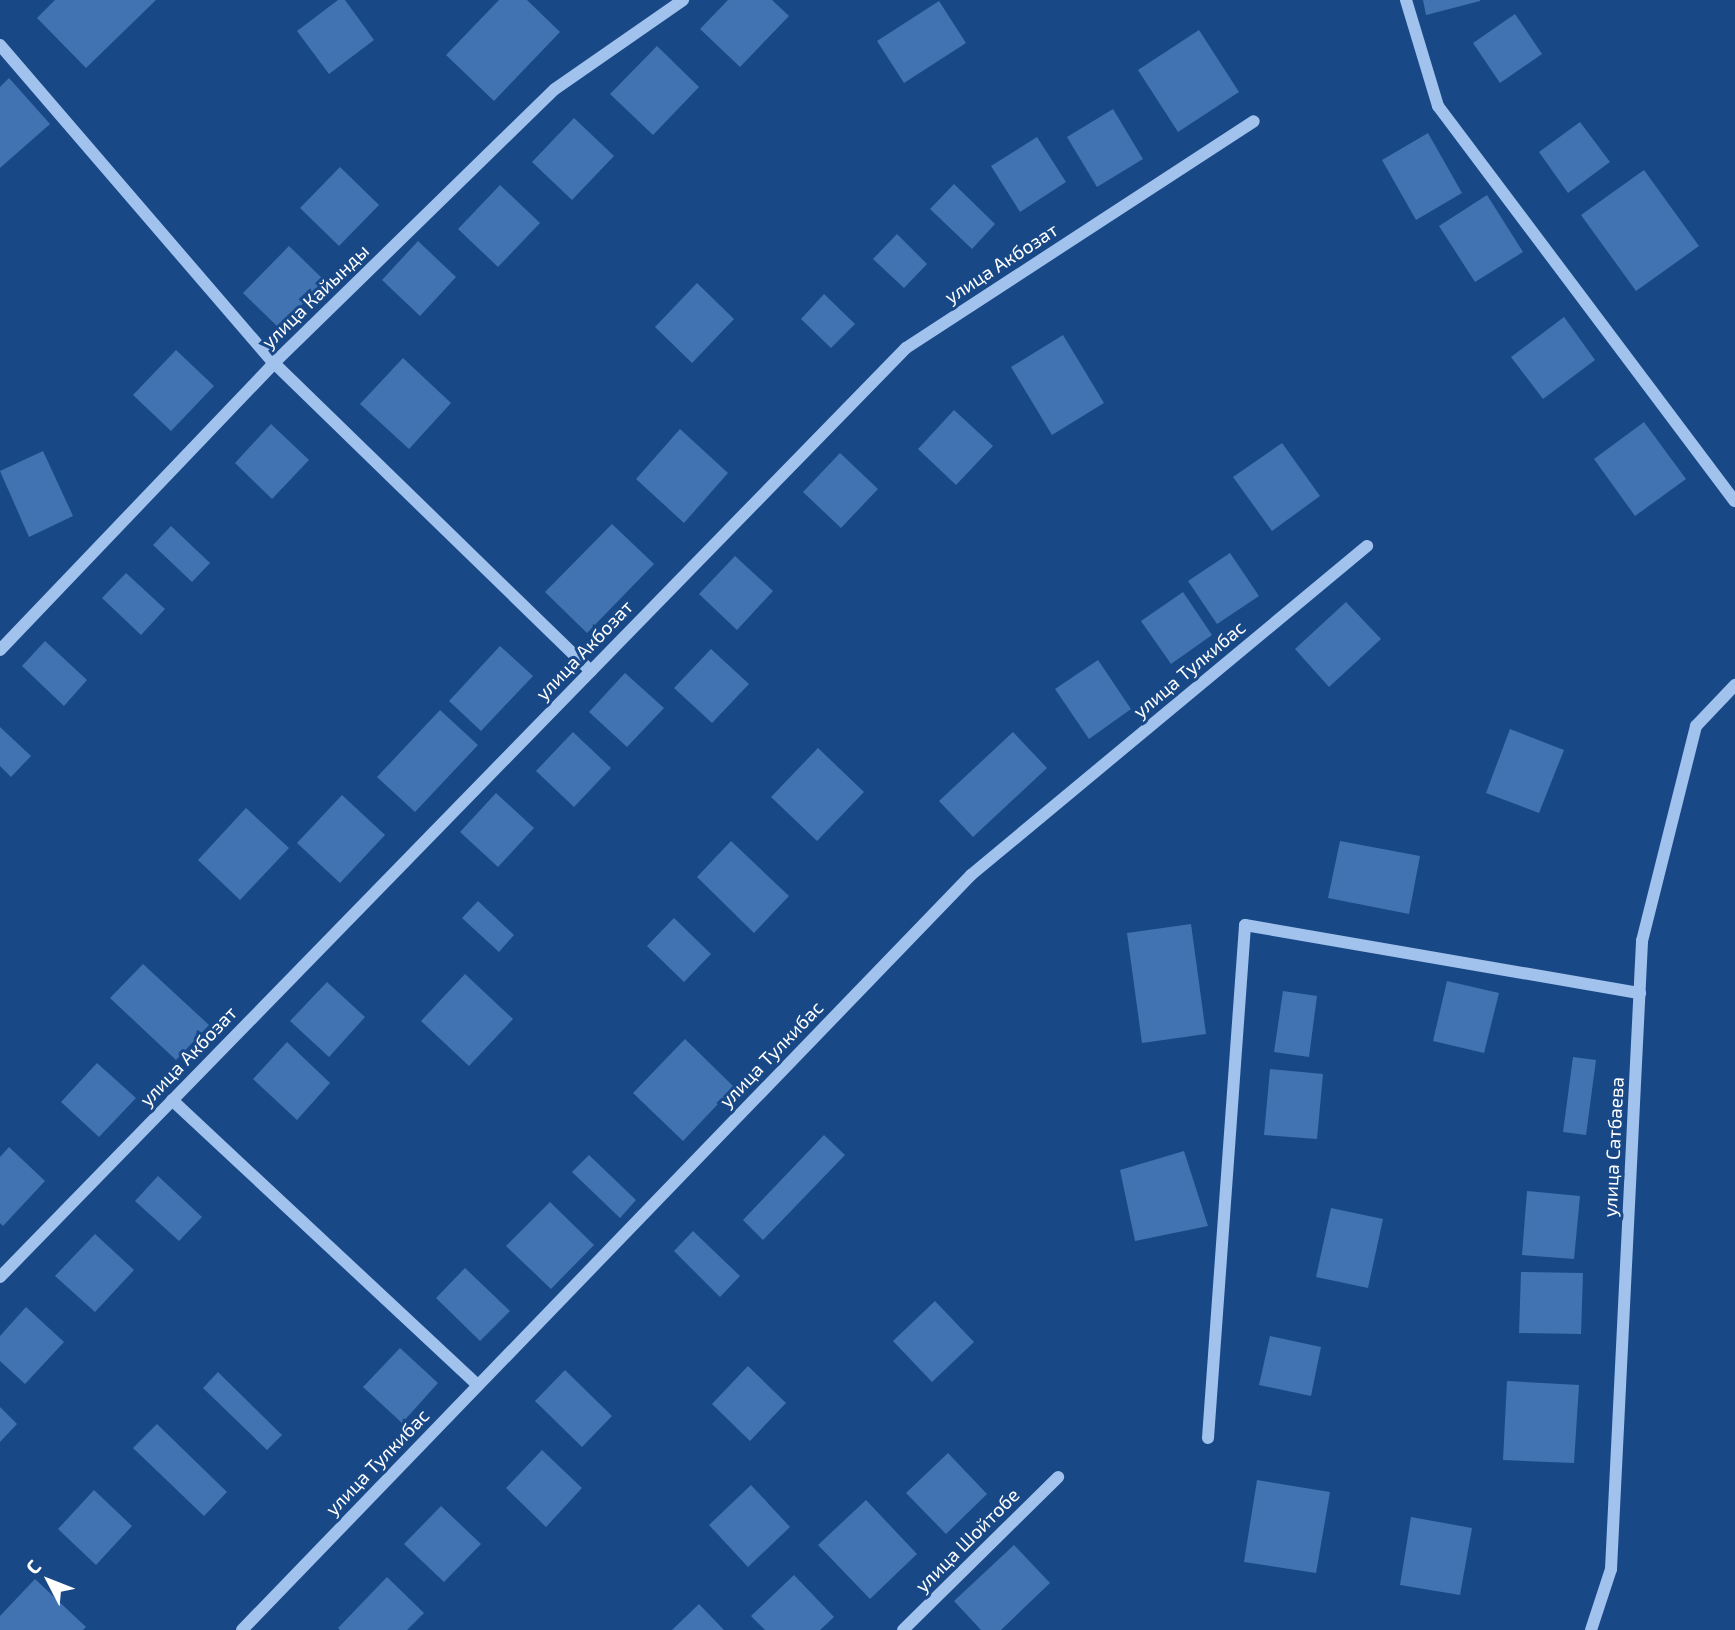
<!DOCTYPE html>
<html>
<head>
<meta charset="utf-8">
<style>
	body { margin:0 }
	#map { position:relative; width:1735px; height:1630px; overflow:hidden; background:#194887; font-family:"Exo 2",sans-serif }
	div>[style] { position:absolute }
	.building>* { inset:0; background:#4172b1 }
	.minor>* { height:12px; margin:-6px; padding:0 6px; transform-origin:6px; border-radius:6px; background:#a0c2ed }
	span { translate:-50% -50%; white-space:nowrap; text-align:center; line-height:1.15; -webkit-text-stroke:6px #194887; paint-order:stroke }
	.street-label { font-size:19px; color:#fff }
	.north { position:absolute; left:14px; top:1546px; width:70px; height:70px; -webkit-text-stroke:5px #194887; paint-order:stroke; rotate:312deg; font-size:19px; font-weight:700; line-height:28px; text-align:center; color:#fff }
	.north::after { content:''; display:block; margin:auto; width:24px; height:32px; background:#fff; clip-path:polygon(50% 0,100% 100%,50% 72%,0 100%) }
</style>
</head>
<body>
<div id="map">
	<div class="building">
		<div style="clip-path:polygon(55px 0,156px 0,86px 68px,37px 18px)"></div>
		<div style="clip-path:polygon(338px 0,345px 0,374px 40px,329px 74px,297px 31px)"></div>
		<div style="clip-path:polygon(499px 0,527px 0,560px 32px,494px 101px,446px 55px)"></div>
		<div style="clip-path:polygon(728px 0,772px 0,789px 16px,740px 67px,700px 29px)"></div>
		<div style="clip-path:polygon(1423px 0,1480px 0,1480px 1px,1426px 15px)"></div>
		<div style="clip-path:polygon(939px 1px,966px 43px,904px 83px,877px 41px)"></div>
		<div style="clip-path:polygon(1515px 14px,1542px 54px,1500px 83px,1473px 43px)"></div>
		<div style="clip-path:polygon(1199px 30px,1239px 92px,1178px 132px,1138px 70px)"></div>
		<div style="clip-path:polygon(657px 46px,699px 87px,653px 135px,610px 94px)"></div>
		<div style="clip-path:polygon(9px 78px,50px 124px,0 168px,0 87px)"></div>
		<div style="clip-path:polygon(1113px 109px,1143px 159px,1097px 187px,1067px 137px)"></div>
		<div style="clip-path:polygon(574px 118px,614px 156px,572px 200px,532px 162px)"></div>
		<div style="clip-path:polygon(1580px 122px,1610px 162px,1568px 193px,1539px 152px)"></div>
		<div style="clip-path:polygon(1428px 133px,1462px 193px,1416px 220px,1382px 160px)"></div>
		<div style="clip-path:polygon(1037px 137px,1066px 182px,1020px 212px,991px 166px)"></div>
		<div style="clip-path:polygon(340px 167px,379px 205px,339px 246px,300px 208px)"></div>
		<div style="clip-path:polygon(1644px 170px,1699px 246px,1636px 291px,1581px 215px)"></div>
		<div style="clip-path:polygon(954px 184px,995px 224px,972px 249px,930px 209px)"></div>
		<div style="clip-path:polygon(500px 185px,540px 223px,498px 267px,458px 229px)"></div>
		<div style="clip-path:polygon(1487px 195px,1523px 252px,1475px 282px,1439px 226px)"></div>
		<div style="clip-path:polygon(897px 234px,927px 264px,904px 288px,873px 259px)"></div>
		<div style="clip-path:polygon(418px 241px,456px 277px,420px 316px,382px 280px)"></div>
		<div style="clip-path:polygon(289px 246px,325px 281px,279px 328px,243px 293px)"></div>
		<div style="clip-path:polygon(697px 283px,734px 319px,692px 363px,655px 327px)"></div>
		<div style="clip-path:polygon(824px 294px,855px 324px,831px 348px,801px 319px)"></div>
		<div style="clip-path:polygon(1564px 317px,1595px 360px,1543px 399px,1511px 357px)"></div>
		<div style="clip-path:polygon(1063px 335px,1104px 403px,1052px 435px,1011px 367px)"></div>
		<div style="clip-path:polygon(176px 350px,214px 386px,171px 431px,133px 395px)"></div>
		<div style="clip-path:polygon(403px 358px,451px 403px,409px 449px,360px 404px)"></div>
		<div style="clip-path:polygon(954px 410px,993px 446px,956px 485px,918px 449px)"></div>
		<div style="clip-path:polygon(1644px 422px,1686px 479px,1635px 516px,1594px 459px)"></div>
		<div style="clip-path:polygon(271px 424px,309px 460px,272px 499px,235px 463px)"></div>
		<div style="clip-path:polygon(680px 429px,728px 473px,684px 523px,636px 479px)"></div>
		<div style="clip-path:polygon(1282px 443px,1320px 496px,1272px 531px,1233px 477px)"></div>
		<div style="clip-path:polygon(43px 451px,73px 516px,29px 537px,0 471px)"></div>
		<div style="clip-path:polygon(840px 453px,878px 489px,841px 528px,803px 492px)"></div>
		<div style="clip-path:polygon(612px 524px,654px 564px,587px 633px,545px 592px)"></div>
		<div style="clip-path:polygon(171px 526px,210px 563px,192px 582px,153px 545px)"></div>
		<div style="clip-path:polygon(1230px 553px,1259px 596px,1217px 624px,1188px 581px)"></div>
		<div style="clip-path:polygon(735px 556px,773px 591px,737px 630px,699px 594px)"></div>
		<div style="clip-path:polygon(126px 573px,165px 609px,141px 635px,102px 598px)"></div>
		<div style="clip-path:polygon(1183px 592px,1212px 635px,1171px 664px,1141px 621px)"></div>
		<div style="clip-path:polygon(1346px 602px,1381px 639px,1329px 687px,1295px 649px)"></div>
		<div style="clip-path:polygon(45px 641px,87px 680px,64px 706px,22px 666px)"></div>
		<div style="clip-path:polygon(500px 646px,533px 676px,481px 731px,449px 701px)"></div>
		<div style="clip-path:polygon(711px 649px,749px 684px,712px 723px,674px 688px)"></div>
		<div style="clip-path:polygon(1098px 660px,1131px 709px,1089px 739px,1055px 689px)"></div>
		<div style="clip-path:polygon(625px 673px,664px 708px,627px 747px,589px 712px)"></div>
		<div style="clip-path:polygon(440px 710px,478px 745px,415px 812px,377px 777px)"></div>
		<div style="clip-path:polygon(0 727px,31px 756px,11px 777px,0 766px)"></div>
		<div style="clip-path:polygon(1510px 729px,1564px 750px,1539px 813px,1486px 793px)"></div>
		<div style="clip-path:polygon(573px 732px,611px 768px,574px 807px,536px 771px)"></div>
		<div style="clip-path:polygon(1013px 732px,1047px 768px,973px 837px,939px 801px)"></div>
		<div style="clip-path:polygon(818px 748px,864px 792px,817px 841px,771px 797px)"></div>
		<div style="clip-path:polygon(496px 793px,534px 828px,498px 867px,460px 832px)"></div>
		<div style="clip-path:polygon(342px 795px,385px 835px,340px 883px,297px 843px)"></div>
		<div style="clip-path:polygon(246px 808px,289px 848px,240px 900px,198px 860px)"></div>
		<div style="clip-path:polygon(731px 841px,789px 896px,754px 933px,697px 877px)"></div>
		<div style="clip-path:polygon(1340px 841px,1420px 856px,1409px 914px,1328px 898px)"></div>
		<div style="clip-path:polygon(478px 901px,514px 935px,499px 952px,462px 918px)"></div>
		<div style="clip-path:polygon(674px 918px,711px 954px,684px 982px,647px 946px)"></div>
		<div style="clip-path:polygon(1191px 924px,1206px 1034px,1142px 1043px,1127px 933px)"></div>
		<div style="clip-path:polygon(143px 964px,209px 1025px,176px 1060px,110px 998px)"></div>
		<div style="clip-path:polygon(465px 974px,513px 1019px,469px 1066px,421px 1021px)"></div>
		<div style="clip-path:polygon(1447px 981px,1499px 993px,1484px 1053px,1433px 1041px)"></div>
		<div style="clip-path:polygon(327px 982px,365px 1017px,329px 1057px,290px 1021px)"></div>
		<div style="clip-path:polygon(1283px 991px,1317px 996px,1309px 1057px,1274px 1052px)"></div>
		<div style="clip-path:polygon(685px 1039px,734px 1087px,683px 1141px,633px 1093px)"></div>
		<div style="clip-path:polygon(287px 1042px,330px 1083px,297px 1120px,253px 1079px)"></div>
		<div style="clip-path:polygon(1573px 1057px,1596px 1060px,1586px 1135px,1563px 1132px)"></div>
		<div style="clip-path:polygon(97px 1063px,136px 1098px,99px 1137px,61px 1102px)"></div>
		<div style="clip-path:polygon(1270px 1069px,1323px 1074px,1317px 1139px,1264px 1135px)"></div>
		<div style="clip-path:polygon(824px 1135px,845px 1155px,763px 1240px,743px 1220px)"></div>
		<div style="clip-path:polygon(9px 1147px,45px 1181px,3px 1226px,0 1223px,0 1157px)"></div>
		<div style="clip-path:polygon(1184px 1151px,1208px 1226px,1135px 1241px,1120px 1170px)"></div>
		<div style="clip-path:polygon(589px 1155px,636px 1200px,620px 1218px,572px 1172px)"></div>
		<div style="clip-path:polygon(158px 1176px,202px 1217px,179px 1241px,135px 1201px)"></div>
		<div style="clip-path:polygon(1527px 1191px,1580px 1196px,1574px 1259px,1522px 1255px)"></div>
		<div style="clip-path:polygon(550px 1202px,594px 1245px,551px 1289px,506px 1246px)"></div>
		<div style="clip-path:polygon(1331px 1208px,1383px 1219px,1368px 1288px,1316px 1277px)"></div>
		<div style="clip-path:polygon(693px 1231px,740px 1276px,720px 1297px,674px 1251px)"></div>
		<div style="clip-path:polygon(95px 1234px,134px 1270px,95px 1312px,55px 1276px)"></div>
		<div style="clip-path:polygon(465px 1268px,510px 1311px,480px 1341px,436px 1298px)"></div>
		<div style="clip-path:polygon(1521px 1272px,1583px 1273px,1581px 1334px,1519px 1333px)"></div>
		<div style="clip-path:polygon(935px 1301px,974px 1342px,932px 1382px,893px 1341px)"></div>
		<div style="clip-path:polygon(26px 1307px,64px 1342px,25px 1384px,0 1361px,0 1336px)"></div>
		<div style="clip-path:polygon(1270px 1336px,1321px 1347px,1311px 1396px,1259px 1385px)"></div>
		<div style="clip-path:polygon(400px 1348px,438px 1383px,402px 1423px,363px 1387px)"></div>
		<div style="clip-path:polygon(748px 1366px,786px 1403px,750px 1441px,712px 1404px)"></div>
		<div style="clip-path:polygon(565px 1370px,612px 1416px,582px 1447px,535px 1401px)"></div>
		<div style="clip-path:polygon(218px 1372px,282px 1435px,267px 1450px,203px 1388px)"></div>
		<div style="clip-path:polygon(1507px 1381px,1579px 1385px,1574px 1463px,1503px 1460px)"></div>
		<div style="clip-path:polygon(0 1407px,17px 1424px,0 1442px)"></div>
		<div style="clip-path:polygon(157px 1424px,227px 1492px,204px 1516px,133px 1448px)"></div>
		<div style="clip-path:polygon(542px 1450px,582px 1488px,546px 1527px,506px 1488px)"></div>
		<div style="clip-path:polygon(948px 1453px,987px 1494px,946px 1534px,906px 1493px)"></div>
		<div style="clip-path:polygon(1257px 1480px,1330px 1492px,1316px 1573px,1244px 1562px)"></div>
		<div style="clip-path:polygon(751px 1485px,790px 1527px,748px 1567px,709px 1525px)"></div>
		<div style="clip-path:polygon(94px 1490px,132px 1526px,96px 1565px,58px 1529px)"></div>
		<div style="clip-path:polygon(866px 1500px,917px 1554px,870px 1599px,818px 1545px)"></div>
		<div style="clip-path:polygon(441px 1506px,481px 1544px,444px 1582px,404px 1544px)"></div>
		<div style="clip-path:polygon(1411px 1517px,1472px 1528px,1460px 1595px,1400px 1585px)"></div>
		<div style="clip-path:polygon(1014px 1545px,1050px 1583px,1001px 1630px,981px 1630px,954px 1601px)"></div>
		<div style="clip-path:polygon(794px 1575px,834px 1617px,820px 1630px,765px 1630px,751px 1616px)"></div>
		<div style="clip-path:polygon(387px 1577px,424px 1613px,407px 1630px,340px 1630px,338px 1628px)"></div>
		<div style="clip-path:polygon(35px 1579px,86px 1627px,83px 1630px,0 1630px,0 1616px)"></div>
		<div style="clip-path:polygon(699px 1604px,724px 1630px,672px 1630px)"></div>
	</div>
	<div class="minor">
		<div style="left:1406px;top:0;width:111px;rotate:73.2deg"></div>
		<div style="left:1438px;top:106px;width:494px;rotate:53.1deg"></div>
		<div style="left:0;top:45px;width:420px;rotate:49.3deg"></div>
		<div style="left:274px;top:363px;width:442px;rotate:44.2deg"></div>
		<div style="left:0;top:650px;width:397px;rotate:-46.3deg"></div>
		<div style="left:274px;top:363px;width:392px;rotate:-44.3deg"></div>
		<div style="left:555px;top:89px;width:156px;rotate:-34.8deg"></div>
		<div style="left:172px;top:1100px;width:418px;rotate:43deg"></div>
		<div style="left:0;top:1277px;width:1298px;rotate:-45.72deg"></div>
		<div style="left:906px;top:348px;width:415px;rotate:-33.1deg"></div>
		<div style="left:1208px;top:1438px;width:514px;rotate:-85.87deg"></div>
		<div style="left:1245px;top:925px;width:401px;rotate:9.8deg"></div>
		<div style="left:242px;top:1630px;width:1050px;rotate:-46deg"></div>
		<div style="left:971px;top:875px;width:515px;rotate:-39.72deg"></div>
		<div style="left:903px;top:1630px;width:218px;rotate:-44.6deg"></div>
		<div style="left:1591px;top:1630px;width:64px;rotate:-71.8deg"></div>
		<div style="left:1611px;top:1569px;width:629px;rotate:-87.17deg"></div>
		<div style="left:1642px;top:941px;width:222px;rotate:-75.9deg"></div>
		<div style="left:1696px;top:726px;width:57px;rotate:-46.4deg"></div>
	</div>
	<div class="street-label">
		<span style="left:1001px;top:263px;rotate:-33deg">улица Акбозат</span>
		<span style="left:315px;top:296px;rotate:-44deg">улица Кайынды</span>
		<span style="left:584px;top:650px;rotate:-46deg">улица Акбозат</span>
		<span style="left:1189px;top:669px;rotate:-40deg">улица Тулкибас</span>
		<span style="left:771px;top:1054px;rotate:-46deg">улица Тулкибас</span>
		<span style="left:188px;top:1056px;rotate:-46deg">улица Акбозат</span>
		<span style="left:1613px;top:1147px;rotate:-87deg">улица Сатбаева</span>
		<span style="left:377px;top:1462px;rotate:-46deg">улица Тулкибас</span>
		<span style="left:967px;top:1540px;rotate:-45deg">улица Шойтобе</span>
	</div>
	<div class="north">С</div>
</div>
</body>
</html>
